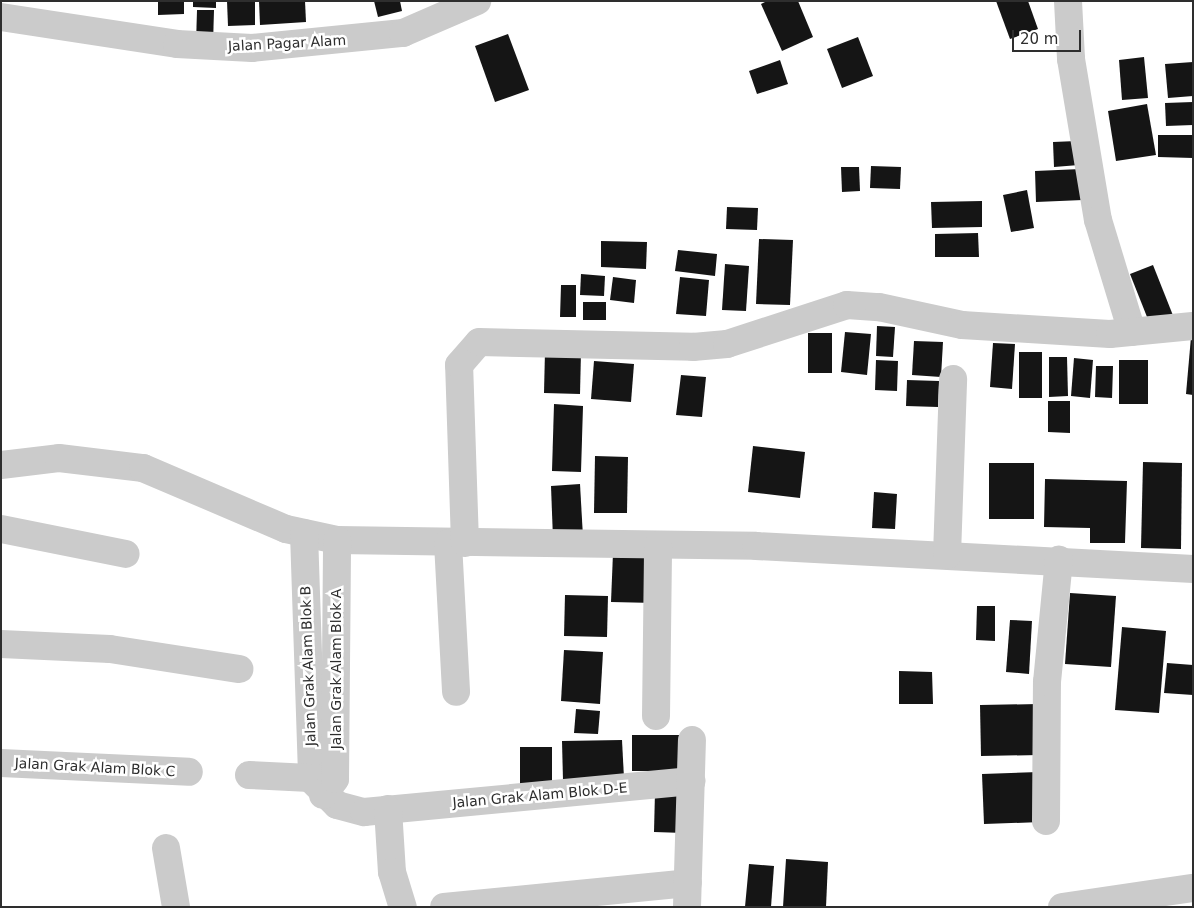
<!DOCTYPE html>
<html>
<head>
<meta charset="utf-8">
<style>
	body { margin:0 }
	#map { position:relative; width:1194px; height:908px; overflow:hidden; background:#fff; font-family:"DejaVu Sans",sans-serif }
	div>[style] { position:absolute }
	.building>* { inset:0; background:#151515 }
	.minor>* { height:28px; margin:-14px; padding:0 14px; transform-origin:14px; border-radius:14px; background:#cbcbcb }
	span { translate:-50% -50%; white-space:nowrap; text-align:center; line-height:1.15; -webkit-text-stroke:5px #fff; paint-order:stroke }
	.street-label { font-size:14px; color:#2e2e2e }
	.frame { position:absolute; inset:0; border:2px solid #2e2e2e; pointer-events:none }
	.scale { position:absolute; left:1012px; top:30px; width:69px; height:22px; box-sizing:border-box; border:2px solid #2e2e2e; border-top:0; padding-left:6px; font-size:15px; line-height:18px; white-space:nowrap; color:#2e2e2e; -webkit-text-stroke:4px #fff; paint-order:stroke }
</style>
</head>
<body>
<div id="map">
	<div class="building">
		<div style="clip-path:polygon(158px 1px,184px 1px,184px 14px,158px 15px)"></div>
		<div style="clip-path:polygon(193px 1px,216px 1px,216px 8px,193px 7px)"></div>
		<div style="clip-path:polygon(227px 1px,255px 1px,255px 25px,228px 26px)"></div>
		<div style="clip-path:polygon(259px 1px,305px 1px,306px 22px,260px 25px)"></div>
		<div style="clip-path:polygon(374px 1px,400px 1px,402px 11px,378px 17px)"></div>
		<div style="clip-path:polygon(767px 1px,798px 1px,813px 37px,782px 51px,761px 4px)"></div>
		<div style="clip-path:polygon(996px 1px,1028px 1px,1038px 29px,1010px 39px)"></div>
		<div style="clip-path:polygon(197px 10px,214px 10px,213px 44px,196px 44px)"></div>
		<div style="clip-path:polygon(508px 34px,529px 90px,495px 102px,475px 46px)"></div>
		<div style="clip-path:polygon(858px 37px,873px 76px,842px 88px,827px 49px)"></div>
		<div style="clip-path:polygon(1144px 57px,1148px 98px,1122px 100px,1119px 60px)"></div>
		<div style="clip-path:polygon(780px 60px,788px 84px,757px 94px,749px 71px)"></div>
		<div style="clip-path:polygon(1193px 62px,1193px 96px,1168px 98px,1165px 64px)"></div>
		<div style="clip-path:polygon(1193px 102px,1193px 125px,1166px 126px,1165px 103px)"></div>
		<div style="clip-path:polygon(1147px 104px,1156px 155px,1116px 161px,1108px 111px)"></div>
		<div style="clip-path:polygon(1158px 135px,1193px 135px,1193px 158px,1158px 157px)"></div>
		<div style="clip-path:polygon(1077px 141px,1079px 165px,1054px 167px,1053px 142px)"></div>
		<div style="clip-path:polygon(871px 166px,901px 167px,900px 189px,870px 188px)"></div>
		<div style="clip-path:polygon(841px 167px,859px 167px,860px 191px,842px 192px)"></div>
		<div style="clip-path:polygon(1081px 169px,1083px 200px,1036px 202px,1035px 171px)"></div>
		<div style="clip-path:polygon(1027px 190px,1034px 228px,1011px 232px,1003px 195px)"></div>
		<div style="clip-path:polygon(982px 201px,982px 227px,932px 228px,931px 202px)"></div>
		<div style="clip-path:polygon(727px 207px,758px 208px,757px 230px,726px 229px)"></div>
		<div style="clip-path:polygon(978px 233px,979px 257px,935px 257px,935px 234px)"></div>
		<div style="clip-path:polygon(759px 239px,793px 240px,790px 305px,756px 304px)"></div>
		<div style="clip-path:polygon(601px 241px,647px 242px,646px 269px,601px 267px)"></div>
		<div style="clip-path:polygon(678px 250px,717px 254px,715px 276px,675px 271px)"></div>
		<div style="clip-path:polygon(725px 264px,749px 266px,746px 311px,722px 310px)"></div>
		<div style="clip-path:polygon(1153px 265px,1174px 318px,1151px 327px,1130px 274px)"></div>
		<div style="clip-path:polygon(581px 274px,605px 276px,604px 296px,580px 295px)"></div>
		<div style="clip-path:polygon(613px 277px,636px 280px,634px 303px,610px 300px)"></div>
		<div style="clip-path:polygon(680px 277px,709px 280px,706px 316px,676px 314px)"></div>
		<div style="clip-path:polygon(561px 285px,576px 285px,576px 317px,560px 317px)"></div>
		<div style="clip-path:polygon(583px 302px,606px 302px,606px 320px,583px 320px)"></div>
		<div style="clip-path:polygon(877px 326px,895px 327px,893px 357px,876px 356px)"></div>
		<div style="clip-path:polygon(845px 332px,871px 334px,867px 375px,841px 372px)"></div>
		<div style="clip-path:polygon(808px 333px,832px 333px,832px 373px,808px 373px)"></div>
		<div style="clip-path:polygon(1191px 337px,1193px 337px,1193px 395px,1186px 394px)"></div>
		<div style="clip-path:polygon(914px 341px,943px 342px,941px 377px,912px 375px)"></div>
		<div style="clip-path:polygon(993px 343px,1015px 344px,1012px 389px,990px 387px)"></div>
		<div style="clip-path:polygon(545px 351px,581px 352px,580px 394px,544px 393px)"></div>
		<div style="clip-path:polygon(1019px 352px,1042px 352px,1042px 398px,1019px 398px)"></div>
		<div style="clip-path:polygon(1049px 357px,1067px 357px,1068px 396px,1049px 397px)"></div>
		<div style="clip-path:polygon(1074px 358px,1093px 360px,1090px 398px,1071px 396px)"></div>
		<div style="clip-path:polygon(876px 360px,898px 361px,897px 391px,875px 390px)"></div>
		<div style="clip-path:polygon(1119px 360px,1148px 360px,1148px 404px,1119px 404px)"></div>
		<div style="clip-path:polygon(594px 361px,634px 364px,631px 402px,591px 399px)"></div>
		<div style="clip-path:polygon(1096px 366px,1113px 366px,1112px 398px,1095px 397px)"></div>
		<div style="clip-path:polygon(681px 375px,706px 377px,702px 417px,676px 415px)"></div>
		<div style="clip-path:polygon(907px 380px,939px 381px,938px 407px,906px 406px)"></div>
		<div style="clip-path:polygon(1048px 401px,1070px 401px,1070px 433px,1048px 432px)"></div>
		<div style="clip-path:polygon(554px 404px,583px 406px,581px 472px,552px 471px)"></div>
		<div style="clip-path:polygon(753px 446px,805px 452px,800px 498px,748px 492px)"></div>
		<div style="clip-path:polygon(595px 456px,628px 457px,627px 513px,594px 513px)"></div>
		<div style="clip-path:polygon(1143px 462px,1182px 463px,1181px 549px,1141px 548px)"></div>
		<div style="clip-path:polygon(989px 463px,1034px 463px,1034px 519px,989px 519px)"></div>
		<div style="clip-path:polygon(1045px 479px,1127px 481px,1125px 543px,1090px 543px,1090px 528px,1044px 527px)"></div>
		<div style="clip-path:polygon(580px 484px,583px 537px,553px 539px,551px 486px)"></div>
		<div style="clip-path:polygon(874px 492px,897px 494px,895px 529px,872px 528px)"></div>
		<div style="clip-path:polygon(613px 553px,657px 555px,655px 603px,611px 602px)"></div>
		<div style="clip-path:polygon(1070px 593px,1116px 596px,1111px 667px,1065px 664px)"></div>
		<div style="clip-path:polygon(565px 595px,608px 596px,607px 637px,564px 636px)"></div>
		<div style="clip-path:polygon(977px 606px,995px 606px,995px 641px,976px 640px)"></div>
		<div style="clip-path:polygon(1010px 620px,1032px 621px,1029px 674px,1006px 672px)"></div>
		<div style="clip-path:polygon(1122px 627px,1166px 631px,1159px 713px,1115px 710px)"></div>
		<div style="clip-path:polygon(564px 650px,603px 652px,600px 704px,561px 701px)"></div>
		<div style="clip-path:polygon(1167px 663px,1193px 665px,1193px 695px,1164px 693px)"></div>
		<div style="clip-path:polygon(899px 671px,932px 672px,933px 704px,899px 704px)"></div>
		<div style="clip-path:polygon(1038px 704px,1039px 755px,981px 756px,980px 705px)"></div>
		<div style="clip-path:polygon(576px 709px,600px 711px,598px 734px,574px 733px)"></div>
		<div style="clip-path:polygon(632px 735px,684px 735px,684px 771px,632px 771px)"></div>
		<div style="clip-path:polygon(622px 740px,624px 778px,563px 780px,562px 741px)"></div>
		<div style="clip-path:polygon(520px 747px,552px 747px,552px 786px,520px 786px)"></div>
		<div style="clip-path:polygon(1039px 772px,1041px 822px,984px 824px,982px 774px)"></div>
		<div style="clip-path:polygon(655px 792px,685px 793px,684px 833px,654px 832px)"></div>
		<div style="clip-path:polygon(786px 859px,828px 862px,826px 907px,783px 907px)"></div>
		<div style="clip-path:polygon(749px 864px,774px 866px,771px 907px,745px 907px)"></div>
	</div>
	<div class="minor">
		<div style="left:1068px;top:1px;width:58px;rotate:87deg"></div>
		<div style="left:1071px;top:59px;width:163px;rotate:80.5deg"></div>
		<div style="left:1098px;top:220px;width:117px;rotate:73.1deg"></div>
		<div style="left:1px;top:17px;width:178px;rotate:8.7deg"></div>
		<div style="left:177px;top:44px;width:75px;rotate:3.1deg"></div>
		<div style="left:252px;top:48px;width:152px;rotate:-5.7deg"></div>
		<div style="left:403px;top:33px;width:81px;rotate:-23.4deg"></div>
		<div style="left:1px;top:465px;width:58px;rotate:-6.9deg"></div>
		<div style="left:59px;top:458px;width:85px;rotate:6.8deg"></div>
		<div style="left:143px;top:468px;width:155px;rotate:23.1deg"></div>
		<div style="left:286px;top:529px;width:52px;rotate:12.2deg"></div>
		<div style="left:337px;top:540px;width:419px;rotate:0.8deg"></div>
		<div style="left:756px;top:546px;width:438px;rotate:3deg"></div>
		<div style="left:1px;top:529px;width:127px;rotate:11.3deg"></div>
		<div style="left:304px;top:533px;width:247px;rotate:88.1deg"></div>
		<div style="left:312px;top:780px;width:35px;rotate:45deg"></div>
		<div style="left:337px;top:805px;width:28px;rotate:15deg"></div>
		<div style="left:364px;top:812px;width:329px;rotate:-5.4deg"></div>
		<div style="left:448px;top:543px;width:149px;rotate:86.9deg"></div>
		<div style="left:465px;top:543px;width:178px;rotate:-91.9deg"></div>
		<div style="left:459px;top:365px;width:30px;rotate:-49deg"></div>
		<div style="left:479px;top:342px;width:214px;rotate:1.3deg"></div>
		<div style="left:693px;top:347px;width:34px;rotate:-5deg"></div>
		<div style="left:727px;top:344px;width:126px;rotate:-18deg"></div>
		<div style="left:847px;top:305px;width:32px;rotate:4deg"></div>
		<div style="left:879px;top:307px;width:85px;rotate:12.2deg"></div>
		<div style="left:962px;top:325px;width:148px;rotate:3.5deg"></div>
		<div style="left:1110px;top:334px;width:83px;rotate:-5.5deg"></div>
		<div style="left:947px;top:555px;width:176px;rotate:-88deg"></div>
		<div style="left:1px;top:644px;width:109px;rotate:2.6deg"></div>
		<div style="left:110px;top:649px;width:131px;rotate:8.8deg"></div>
		<div style="left:656px;top:716px;width:171px;rotate:-89.3deg"></div>
		<div style="left:1px;top:763px;width:188px;rotate:2.7deg"></div>
		<div style="left:249px;top:775px;width:81px;rotate:2.8deg"></div>
		<div style="left:323px;top:795px;width:20px;rotate:-53deg"></div>
		<div style="left:335px;top:779px;width:239px;rotate:-89.5deg"></div>
		<div style="left:388px;top:809px;width:63px;rotate:86.4deg"></div>
		<div style="left:392px;top:872px;width:37px;rotate:73deg"></div>
		<div style="left:1046px;top:821px;width:139px;rotate:-89.6deg"></div>
		<div style="left:1047px;top:682px;width:123px;rotate:-84.4deg"></div>
		<div style="left:166px;top:848px;width:60px;rotate:80.4deg"></div>
		<div style="left:444px;top:907px;width:245px;rotate:-5.6deg"></div>
		<div style="left:687px;top:907px;width:167px;rotate:-88.3deg"></div>
		<div style="left:1062px;top:907px;width:132px;rotate:-8.3deg"></div>
	</div>
	<div class="street-label">
		<span style="left:287px;top:43px;rotate:-3deg">Jalan Pagar Alam</span>
		<span style="left:308px;top:666px;rotate:-92deg">Jalan Grak Alam Blok B</span>
		<span style="left:336px;top:669px;rotate:-90deg">Jalan Grak Alam Blok A</span>
		<span style="left:95px;top:767px;rotate:3deg">Jalan Grak Alam Blok C</span>
		<span style="left:540px;top:795px;rotate:-5deg">Jalan Grak Alam Blok D-E</span>
	</div>
	<div class="frame"></div>
	<div class="scale">20 m</div>
</div>
</body>
</html>
